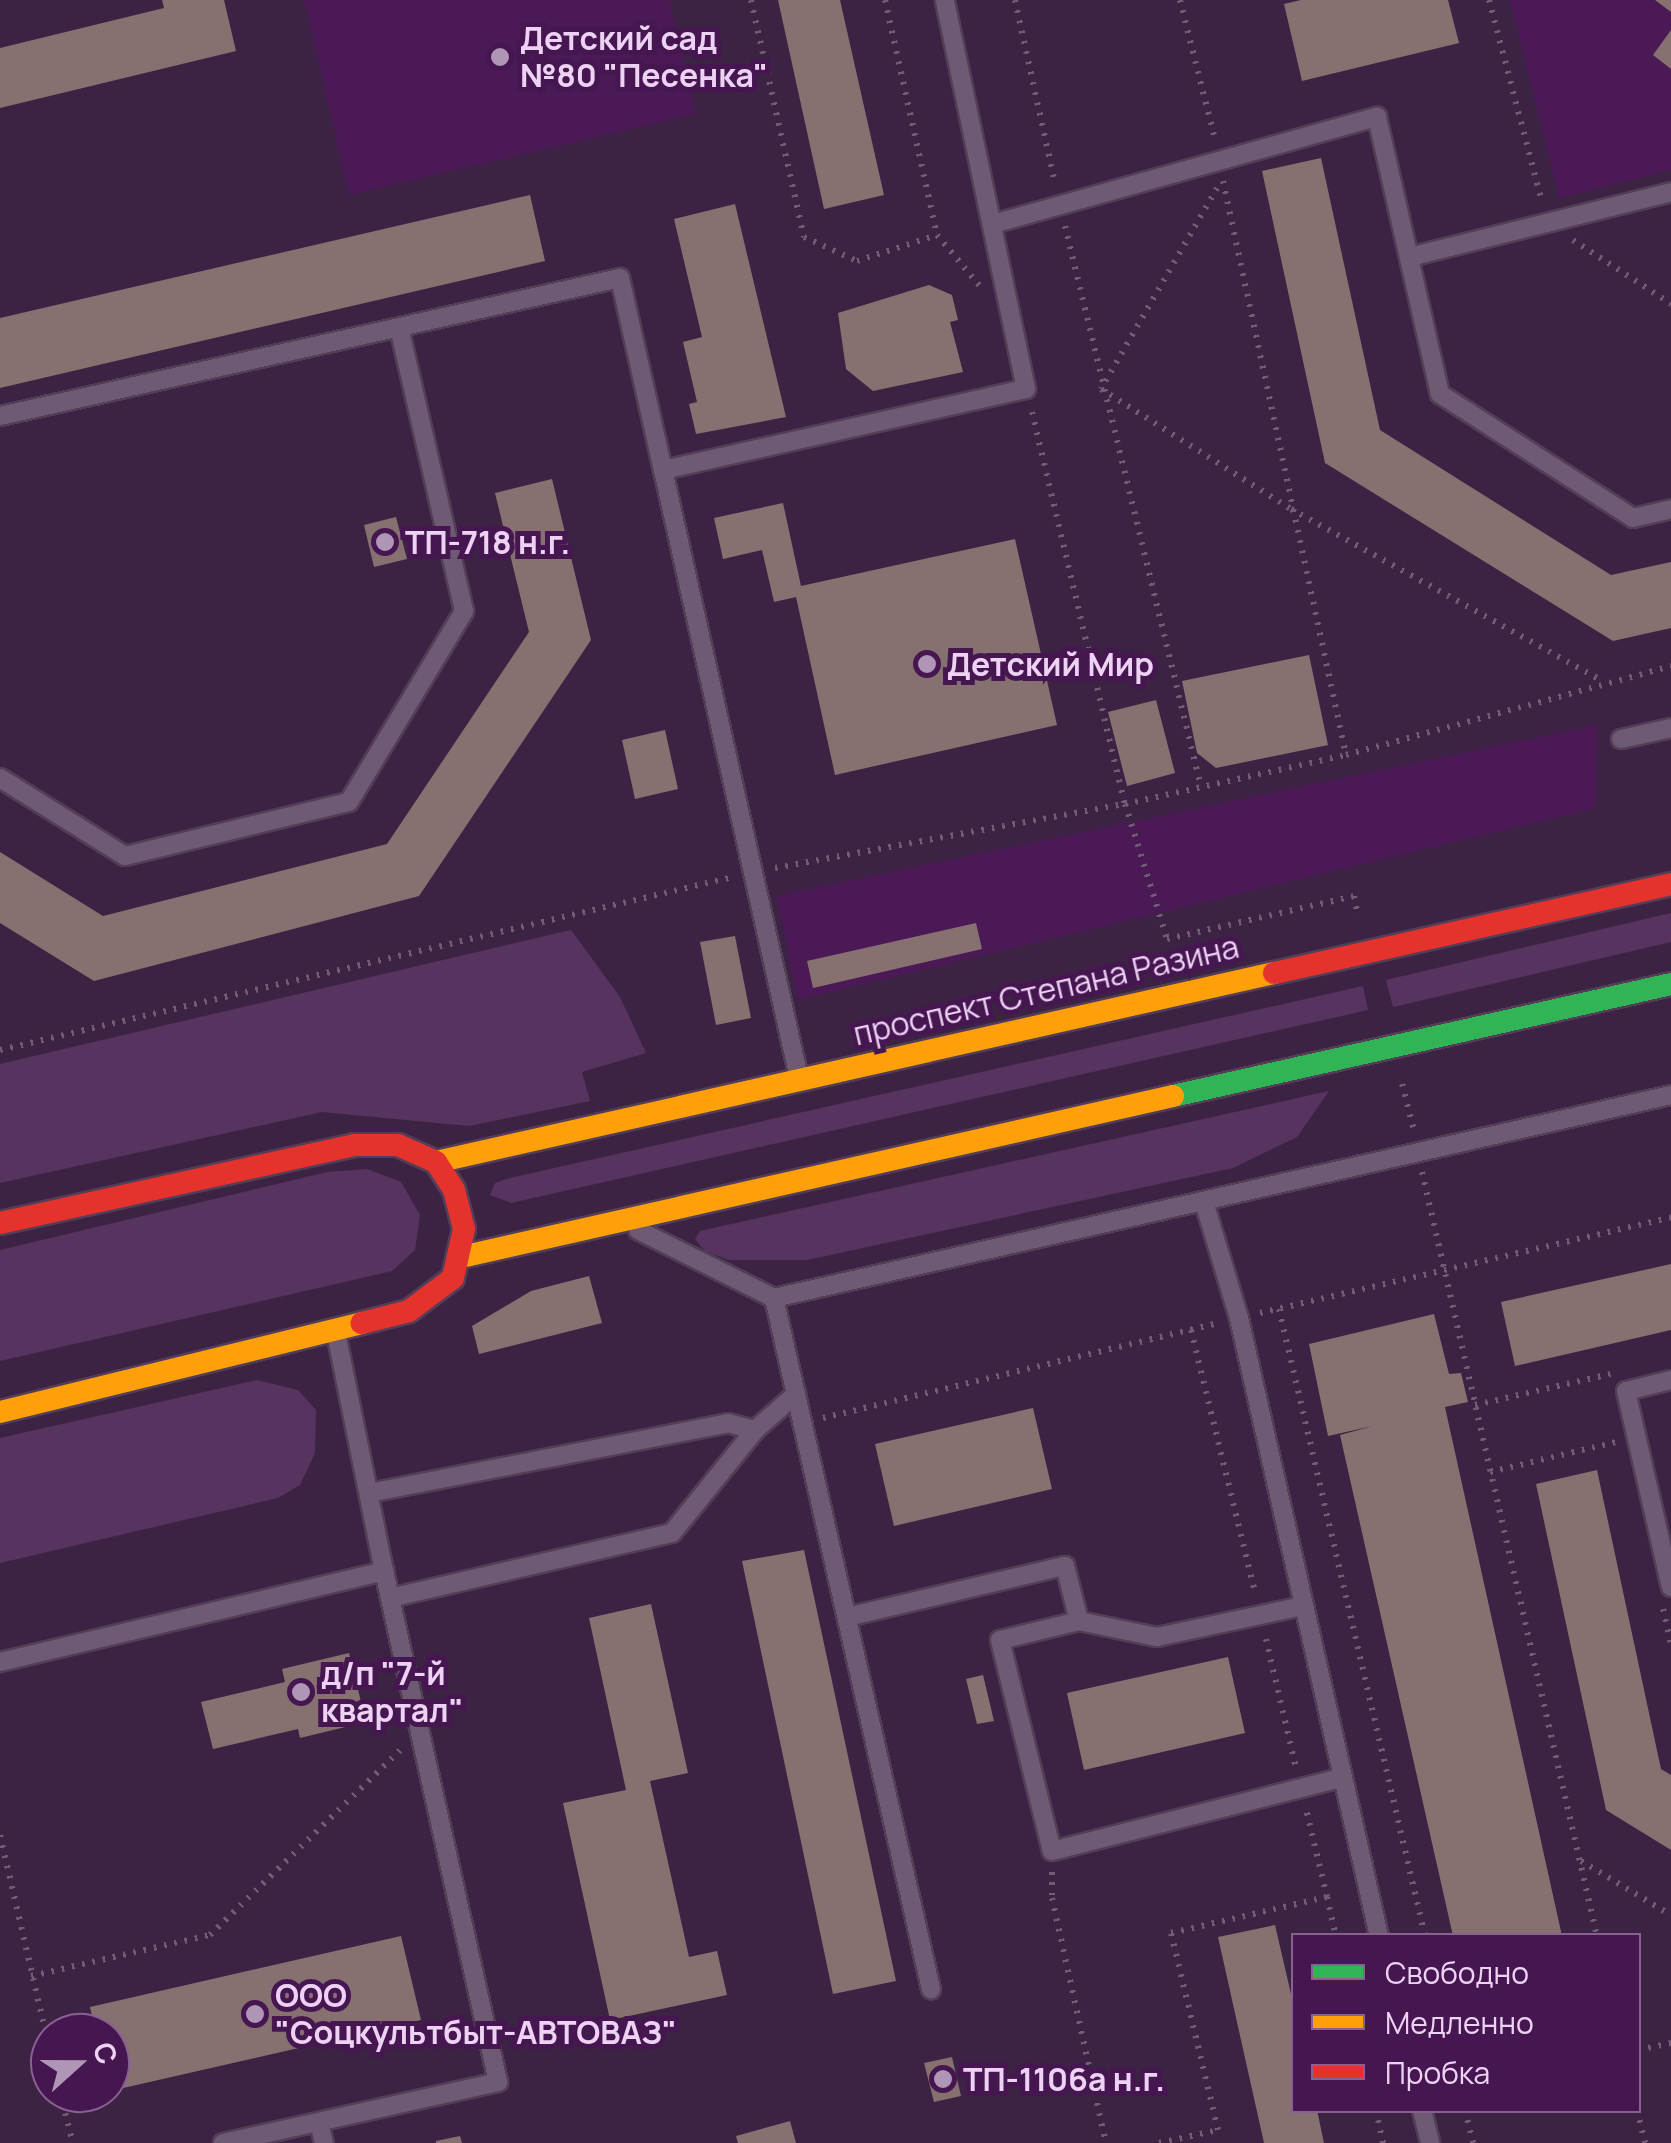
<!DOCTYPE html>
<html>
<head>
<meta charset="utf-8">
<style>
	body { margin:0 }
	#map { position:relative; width:1671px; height:2143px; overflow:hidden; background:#3d2343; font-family:Manrope,sans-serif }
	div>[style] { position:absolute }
	.built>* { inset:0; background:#4a1956 }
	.green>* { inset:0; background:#573460 }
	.building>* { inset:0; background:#867170 }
	.path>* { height:6px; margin-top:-3px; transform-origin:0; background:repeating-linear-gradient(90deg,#6f5e73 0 2.5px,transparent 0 10.5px) }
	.roads { filter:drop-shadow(2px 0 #533e57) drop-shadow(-2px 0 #533e57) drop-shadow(0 2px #533e57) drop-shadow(0 -2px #533e57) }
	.lane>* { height:18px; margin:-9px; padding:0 9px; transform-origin:9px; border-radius:9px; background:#6e5b73 }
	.fast>* { height:22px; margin:-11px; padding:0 11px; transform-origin:11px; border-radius:11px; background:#30b455 }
	.slow>* { height:22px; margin:-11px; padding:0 11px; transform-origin:11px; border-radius:11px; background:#ff9f0a }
	.jam>* { height:22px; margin:-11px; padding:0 11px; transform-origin:11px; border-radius:11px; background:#e5322d }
	.dots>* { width:28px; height:28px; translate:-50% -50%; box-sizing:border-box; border:5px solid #451650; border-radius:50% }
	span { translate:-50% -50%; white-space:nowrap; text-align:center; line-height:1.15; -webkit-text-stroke:10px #451650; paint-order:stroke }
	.poi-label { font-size:32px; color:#edd2f4; font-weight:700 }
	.left { translate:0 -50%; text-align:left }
	.street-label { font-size:32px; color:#edd2f4 }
	.legend { position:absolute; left:1291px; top:1933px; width:350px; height:180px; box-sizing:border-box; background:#451650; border:2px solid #886192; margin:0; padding:12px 18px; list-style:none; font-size:30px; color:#edd2f4 }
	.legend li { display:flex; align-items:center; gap:20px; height:50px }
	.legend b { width:50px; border:2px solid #886192 }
	.north { position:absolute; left:30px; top:2013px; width:100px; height:100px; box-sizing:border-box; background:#451650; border:2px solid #886192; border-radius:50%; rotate:69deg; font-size:28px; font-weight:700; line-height:40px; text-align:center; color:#edd2f4 }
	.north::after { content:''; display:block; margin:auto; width:35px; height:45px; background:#af95b6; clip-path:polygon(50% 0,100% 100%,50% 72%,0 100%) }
</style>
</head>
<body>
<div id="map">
	<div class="built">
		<div style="clip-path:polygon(304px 0,669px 0,696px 114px,349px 195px)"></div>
		<div style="clip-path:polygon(1510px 0,1671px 0,1671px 170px,1559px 198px)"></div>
		<div style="clip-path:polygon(1597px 725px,1596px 808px,798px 1000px,776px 896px)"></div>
	</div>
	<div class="green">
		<div style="clip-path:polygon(1671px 913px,1671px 942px,1393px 1007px,1386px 980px)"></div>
		<div style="clip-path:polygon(571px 930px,620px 997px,646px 1053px,582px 1072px,590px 1101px,469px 1126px,322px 1112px,0 1183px,0 1064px)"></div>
		<div style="clip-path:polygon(1363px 986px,1368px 1010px,511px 1203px,490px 1195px,495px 1183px,506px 1179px)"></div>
		<div style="clip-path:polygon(1329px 1091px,1297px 1137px,1233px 1168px,807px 1260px,729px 1260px,705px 1251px,695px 1239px,700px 1231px)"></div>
		<div style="clip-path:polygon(367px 1169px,401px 1182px,420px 1215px,415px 1250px,392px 1271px,0 1361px,0 1250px,327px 1172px)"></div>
		<div style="clip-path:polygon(257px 1380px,298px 1390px,316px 1410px,315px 1453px,300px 1485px,278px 1498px,0 1563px,0 1438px)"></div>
	</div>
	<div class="building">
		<div style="clip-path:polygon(162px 0,224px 0,236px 51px,0 108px,0 48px,164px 8px)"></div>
		<div style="clip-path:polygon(778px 0,840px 0,884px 195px,824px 209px)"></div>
		<div style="clip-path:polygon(1301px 0,1448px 0,1459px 43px,1302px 81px,1284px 4px)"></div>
		<div style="clip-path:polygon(1655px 0,1671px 0,1671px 12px)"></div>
		<div style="clip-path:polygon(1671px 30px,1671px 69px,1653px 55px)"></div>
		<div style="clip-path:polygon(1321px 158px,1380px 430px,1611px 575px,1671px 562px,1671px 628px,1613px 641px,1325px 463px,1262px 171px)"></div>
		<div style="clip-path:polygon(530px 195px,545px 261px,0 388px,0 318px)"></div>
		<div style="clip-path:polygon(735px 204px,786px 417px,696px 434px,689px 404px,697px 402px,683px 342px,702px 337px,674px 219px)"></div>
		<div style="clip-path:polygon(929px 285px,952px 295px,958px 320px,950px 322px,963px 372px,873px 391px,846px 369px,838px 313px)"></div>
		<div style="clip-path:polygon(552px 479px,591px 640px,419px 896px,94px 981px,0 923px,0 852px,103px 916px,387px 844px,529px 632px,495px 493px)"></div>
		<div style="clip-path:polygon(783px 503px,801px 586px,1015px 539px,1057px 725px,835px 775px,796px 597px,774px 602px,762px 550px,723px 559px,714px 518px)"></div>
		<div style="clip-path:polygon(396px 517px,407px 559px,374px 567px,364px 525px)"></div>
		<div style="clip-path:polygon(1309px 655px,1328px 745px,1216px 768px,1197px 753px,1182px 681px)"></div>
		<div style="clip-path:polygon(1156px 700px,1175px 773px,1127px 786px,1108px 712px)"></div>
		<div style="clip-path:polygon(665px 730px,678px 789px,635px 799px,622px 740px)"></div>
		<div style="clip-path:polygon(976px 923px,982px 949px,813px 988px,807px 961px)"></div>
		<div style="clip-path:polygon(735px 936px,751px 1018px,716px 1025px,700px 942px)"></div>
		<div style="clip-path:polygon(1671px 1264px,1671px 1330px,1515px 1366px,1501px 1302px)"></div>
		<div style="clip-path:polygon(589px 1276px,602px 1323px,479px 1354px,472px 1326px,531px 1291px)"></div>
		<div style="clip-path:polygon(1434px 1314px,1449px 1374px,1461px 1373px,1468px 1402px,1445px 1407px,1562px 1936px,1453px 1936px,1340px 1435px,1373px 1426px,1328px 1436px,1309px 1344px)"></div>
		<div style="clip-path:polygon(1033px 1408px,1052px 1489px,894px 1526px,875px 1444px)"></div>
		<div style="clip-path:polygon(1597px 1470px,1661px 1769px,1671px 1775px,1671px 1850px,1606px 1810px,1536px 1484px)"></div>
		<div style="clip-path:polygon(804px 1550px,896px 1981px,833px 1994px,742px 1561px)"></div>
		<div style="clip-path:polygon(651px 1604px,688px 1773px,650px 1781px,689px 1957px,717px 1951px,727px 1995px,610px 2020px,563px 1803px,626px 1790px,589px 1618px)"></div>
		<div style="clip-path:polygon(349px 1653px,366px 1722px,300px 1738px,298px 1729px,213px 1749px,201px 1702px,285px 1682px,282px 1669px)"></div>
		<div style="clip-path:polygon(1228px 1657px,1245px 1733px,1084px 1770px,1067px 1693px)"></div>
		<div style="clip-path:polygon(983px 1675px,994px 1721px,977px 1724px,966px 1679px)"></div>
		<div style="clip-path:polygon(1275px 1925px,1294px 2007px,1294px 2110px,1317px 2110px,1324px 2143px,1264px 2143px,1218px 1937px)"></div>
		<div style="clip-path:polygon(401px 1936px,421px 2020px,110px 2091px,110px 2033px,96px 2033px,90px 2007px)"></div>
		<div style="clip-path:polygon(952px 2057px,961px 2096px,934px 2102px,924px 2063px)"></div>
		<div style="clip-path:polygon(790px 2121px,796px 2143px,738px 2143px,736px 2136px)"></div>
		<div style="clip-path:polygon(460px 2136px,462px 2143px,436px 2143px,436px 2141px)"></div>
	</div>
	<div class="path">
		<div style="left:751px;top:0;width:243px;rotate:77.4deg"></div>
		<div style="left:804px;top:237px;width:58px;rotate:24.4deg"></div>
		<div style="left:857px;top:261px;width:84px;rotate:-18deg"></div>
		<div style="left:885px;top:0;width:241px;rotate:77.5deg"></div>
		<div style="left:937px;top:235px;width:67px;rotate:49.9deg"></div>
		<div style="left:1015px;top:0;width:188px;rotate:77.7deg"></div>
		<div style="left:1180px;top:0;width:143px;rotate:75.9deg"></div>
		<div style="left:1489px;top:0;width:209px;rotate:75.3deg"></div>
		<div style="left:1223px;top:181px;width:587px;rotate:77.91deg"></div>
		<div style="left:1217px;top:188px;width:232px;rotate:120deg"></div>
		<div style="left:1101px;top:389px;width:225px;rotate:32.3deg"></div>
		<div style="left:1291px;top:509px;width:355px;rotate:28.9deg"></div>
		<div style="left:1065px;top:226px;width:577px;rotate:76.37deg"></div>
		<div style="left:1573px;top:240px;width:117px;rotate:33.1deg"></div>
		<div style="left:1032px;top:412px;width:403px;rotate:76.7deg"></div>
		<div style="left:1125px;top:804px;width:141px;rotate:72.7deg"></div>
		<div style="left:1167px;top:939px;width:192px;rotate:-12.9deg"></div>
		<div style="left:1354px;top:896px;width:21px;rotate:79deg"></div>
		<div style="left:775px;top:868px;width:356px;rotate:-10.4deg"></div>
		<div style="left:1125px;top:804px;width:226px;rotate:-12.5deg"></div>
		<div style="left:1346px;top:755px;width:337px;rotate:-15.3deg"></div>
		<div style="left:0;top:1050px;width:749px;rotate:-13.28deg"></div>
		<div style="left:1402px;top:1084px;width:48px;rotate:75.4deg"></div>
		<div style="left:1422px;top:1172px;width:784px;rotate:77.1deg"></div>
		<div style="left:1279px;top:1309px;width:644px;rotate:76.89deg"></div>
		<div style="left:1260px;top:1313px;width:422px;rotate:-13.1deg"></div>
		<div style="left:1191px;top:1330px;width:270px;rotate:76.3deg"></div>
		<div style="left:1475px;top:1405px;width:139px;rotate:-12.9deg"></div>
		<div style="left:823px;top:1418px;width:407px;rotate:-13.5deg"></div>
		<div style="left:1490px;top:1472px;width:130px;rotate:-13.4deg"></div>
		<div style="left:1663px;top:1609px;width:36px;rotate:77deg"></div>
		<div style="left:1266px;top:1639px;width:132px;rotate:76.9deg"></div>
		<div style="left:0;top:1835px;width:223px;rotate:77deg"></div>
		<div style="left:1581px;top:1861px;width:105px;rotate:31deg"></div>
		<div style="left:1052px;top:1872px;width:26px;rotate:90deg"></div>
		<div style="left:1052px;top:1898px;width:251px;rotate:77.6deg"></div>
		<div style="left:1327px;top:1897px;width:40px;rotate:77deg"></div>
		<div style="left:31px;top:1976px;width:184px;rotate:-12.9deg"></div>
		<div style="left:210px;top:1935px;width:265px;rotate:-44.2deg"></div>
		<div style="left:1638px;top:2050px;width:34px;rotate:-12deg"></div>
		<div style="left:60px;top:2093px;width:52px;rotate:75.4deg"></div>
		<div style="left:1376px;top:2110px;width:34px;rotate:78deg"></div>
		<div style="left:1465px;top:2110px;width:34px;rotate:76deg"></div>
		<div style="left:1637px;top:2110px;width:34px;rotate:76deg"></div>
		<div style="left:1159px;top:2143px;width:60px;rotate:-12.4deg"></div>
		<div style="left:1218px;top:2130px;width:203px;rotate:-103.4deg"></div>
		<div style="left:1171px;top:1933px;width:160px;rotate:-13deg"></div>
		<div style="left:1327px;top:1897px;width:90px;rotate:-103.4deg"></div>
	</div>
	<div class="roads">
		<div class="lane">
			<div style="left:993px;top:224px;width:399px;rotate:-15.6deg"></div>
			<div style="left:1377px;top:117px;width:284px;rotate:77.2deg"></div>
			<div style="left:1440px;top:394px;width:229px;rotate:32.7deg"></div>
			<div style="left:1633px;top:518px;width:39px;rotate:-13deg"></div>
			<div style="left:1409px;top:257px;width:270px;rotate:-13.9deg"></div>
			<div style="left:0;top:416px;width:635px;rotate:-12.55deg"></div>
			<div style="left:620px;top:278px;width:197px;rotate:77.4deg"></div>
			<div style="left:1621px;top:739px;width:51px;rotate:-12.4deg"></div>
			<div style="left:0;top:778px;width:147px;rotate:32deg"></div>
			<div style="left:125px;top:856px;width:230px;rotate:-13.6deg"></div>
			<div style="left:349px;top:802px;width:223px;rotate:-58.9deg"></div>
			<div style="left:464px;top:611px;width:290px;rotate:-102.9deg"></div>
			<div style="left:799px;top:1078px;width:623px;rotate:-102.61deg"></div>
			<div style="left:663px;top:470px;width:372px;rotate:-12.6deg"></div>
			<div style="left:1026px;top:389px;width:397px;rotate:-101.8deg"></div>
			<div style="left:1205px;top:1205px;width:118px;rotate:73.3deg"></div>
			<div style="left:1239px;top:1318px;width:634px;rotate:77.24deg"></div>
			<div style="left:638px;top:1230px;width:152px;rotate:26.6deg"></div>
			<div style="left:774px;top:1298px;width:920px;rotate:-12.75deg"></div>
			<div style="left:774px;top:1298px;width:709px;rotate:77.2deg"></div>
			<div style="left:1671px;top:1380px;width:46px;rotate:166.3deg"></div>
			<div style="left:1626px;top:1391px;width:201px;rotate:77.1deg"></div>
			<div style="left:369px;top:1493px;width:366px;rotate:-11deg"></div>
			<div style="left:728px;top:1423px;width:28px;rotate:15deg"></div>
			<div style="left:390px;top:1598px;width:289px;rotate:-13deg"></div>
			<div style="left:672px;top:1533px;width:132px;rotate:-51.1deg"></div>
			<div style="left:755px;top:1430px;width:55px;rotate:-41.3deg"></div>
			<div style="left:847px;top:1617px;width:224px;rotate:-13.2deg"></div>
			<div style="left:1065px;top:1566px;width:57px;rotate:75.7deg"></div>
			<div style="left:1079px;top:1621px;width:80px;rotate:11.6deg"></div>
			<div style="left:1157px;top:1637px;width:149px;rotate:-12deg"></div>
			<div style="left:1079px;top:1621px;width:81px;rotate:166.5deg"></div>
			<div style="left:1000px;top:1640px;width:217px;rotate:76.2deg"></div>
			<div style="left:1052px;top:1851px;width:297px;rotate:-14.2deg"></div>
			<div style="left:0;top:1662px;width:395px;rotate:-13.3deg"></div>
			<div style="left:384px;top:1571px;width:243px;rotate:-101.4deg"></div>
			<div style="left:1422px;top:2110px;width:34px;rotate:76deg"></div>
			<div style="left:319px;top:2122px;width:22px;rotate:77deg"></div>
			<div style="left:223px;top:2143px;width:282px;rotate:-12.5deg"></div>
			<div style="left:498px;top:2082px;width:524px;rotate:-102.58deg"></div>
		</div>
		<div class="fast">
			<div style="left:1173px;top:1096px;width:510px;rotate:-12.67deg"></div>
		</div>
		<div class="slow">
			<div style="left:436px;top:1162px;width:859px;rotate:-12.71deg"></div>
			<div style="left:461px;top:1257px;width:730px;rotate:-12.74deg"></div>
			<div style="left:0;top:1412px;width:373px;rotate:-13.8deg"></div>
		</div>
		<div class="jam">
			<div style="left:1274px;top:973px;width:407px;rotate:-12.6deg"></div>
			<div style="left:0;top:1223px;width:362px;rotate:-12.4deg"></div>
			<div style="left:354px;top:1145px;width:44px"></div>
			<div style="left:398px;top:1145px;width:42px;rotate:24.1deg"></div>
			<div style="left:436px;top:1162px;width:33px;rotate:57deg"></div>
			<div style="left:454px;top:1190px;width:40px;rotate:75.6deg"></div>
			<div style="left:464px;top:1229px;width:50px;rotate:102.7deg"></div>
			<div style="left:453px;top:1278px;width:55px;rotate:143.1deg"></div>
			<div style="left:409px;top:1311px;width:49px;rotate:165.7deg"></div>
		</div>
	</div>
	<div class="dots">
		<div style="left:500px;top:57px;background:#af95b6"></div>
		<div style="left:385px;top:542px;background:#af95b6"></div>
		<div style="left:927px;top:664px;background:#af95b6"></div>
		<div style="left:301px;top:1692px;background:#af95b6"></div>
		<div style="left:255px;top:2014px;background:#af95b6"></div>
		<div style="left:943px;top:2079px;background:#af95b6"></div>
	</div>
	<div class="poi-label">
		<span class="left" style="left:520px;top:57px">Детский сад<br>№80 "Песенка"</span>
		<span class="left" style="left:405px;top:542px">ТП-718 н.г.</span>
		<span class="left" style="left:947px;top:664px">Детский Мир</span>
		<span class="left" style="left:321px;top:1692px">д/п "7-й<br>квартал"</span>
		<span class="left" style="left:275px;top:2014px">ООО<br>"Соцкультбыт-АВТОВАЗ"</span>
		<span class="left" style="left:963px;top:2079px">ТП-1106а н.г.</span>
	</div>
	<div class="street-label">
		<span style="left:1046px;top:990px;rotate:-13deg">проспект Степана Разина</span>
	</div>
	<ul class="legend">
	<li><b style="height:12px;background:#30b455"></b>Свободно</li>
	<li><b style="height:12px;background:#ff9f0a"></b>Медленно</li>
	<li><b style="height:12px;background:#e5322d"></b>Пробка</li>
	</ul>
	<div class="north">С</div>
</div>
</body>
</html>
